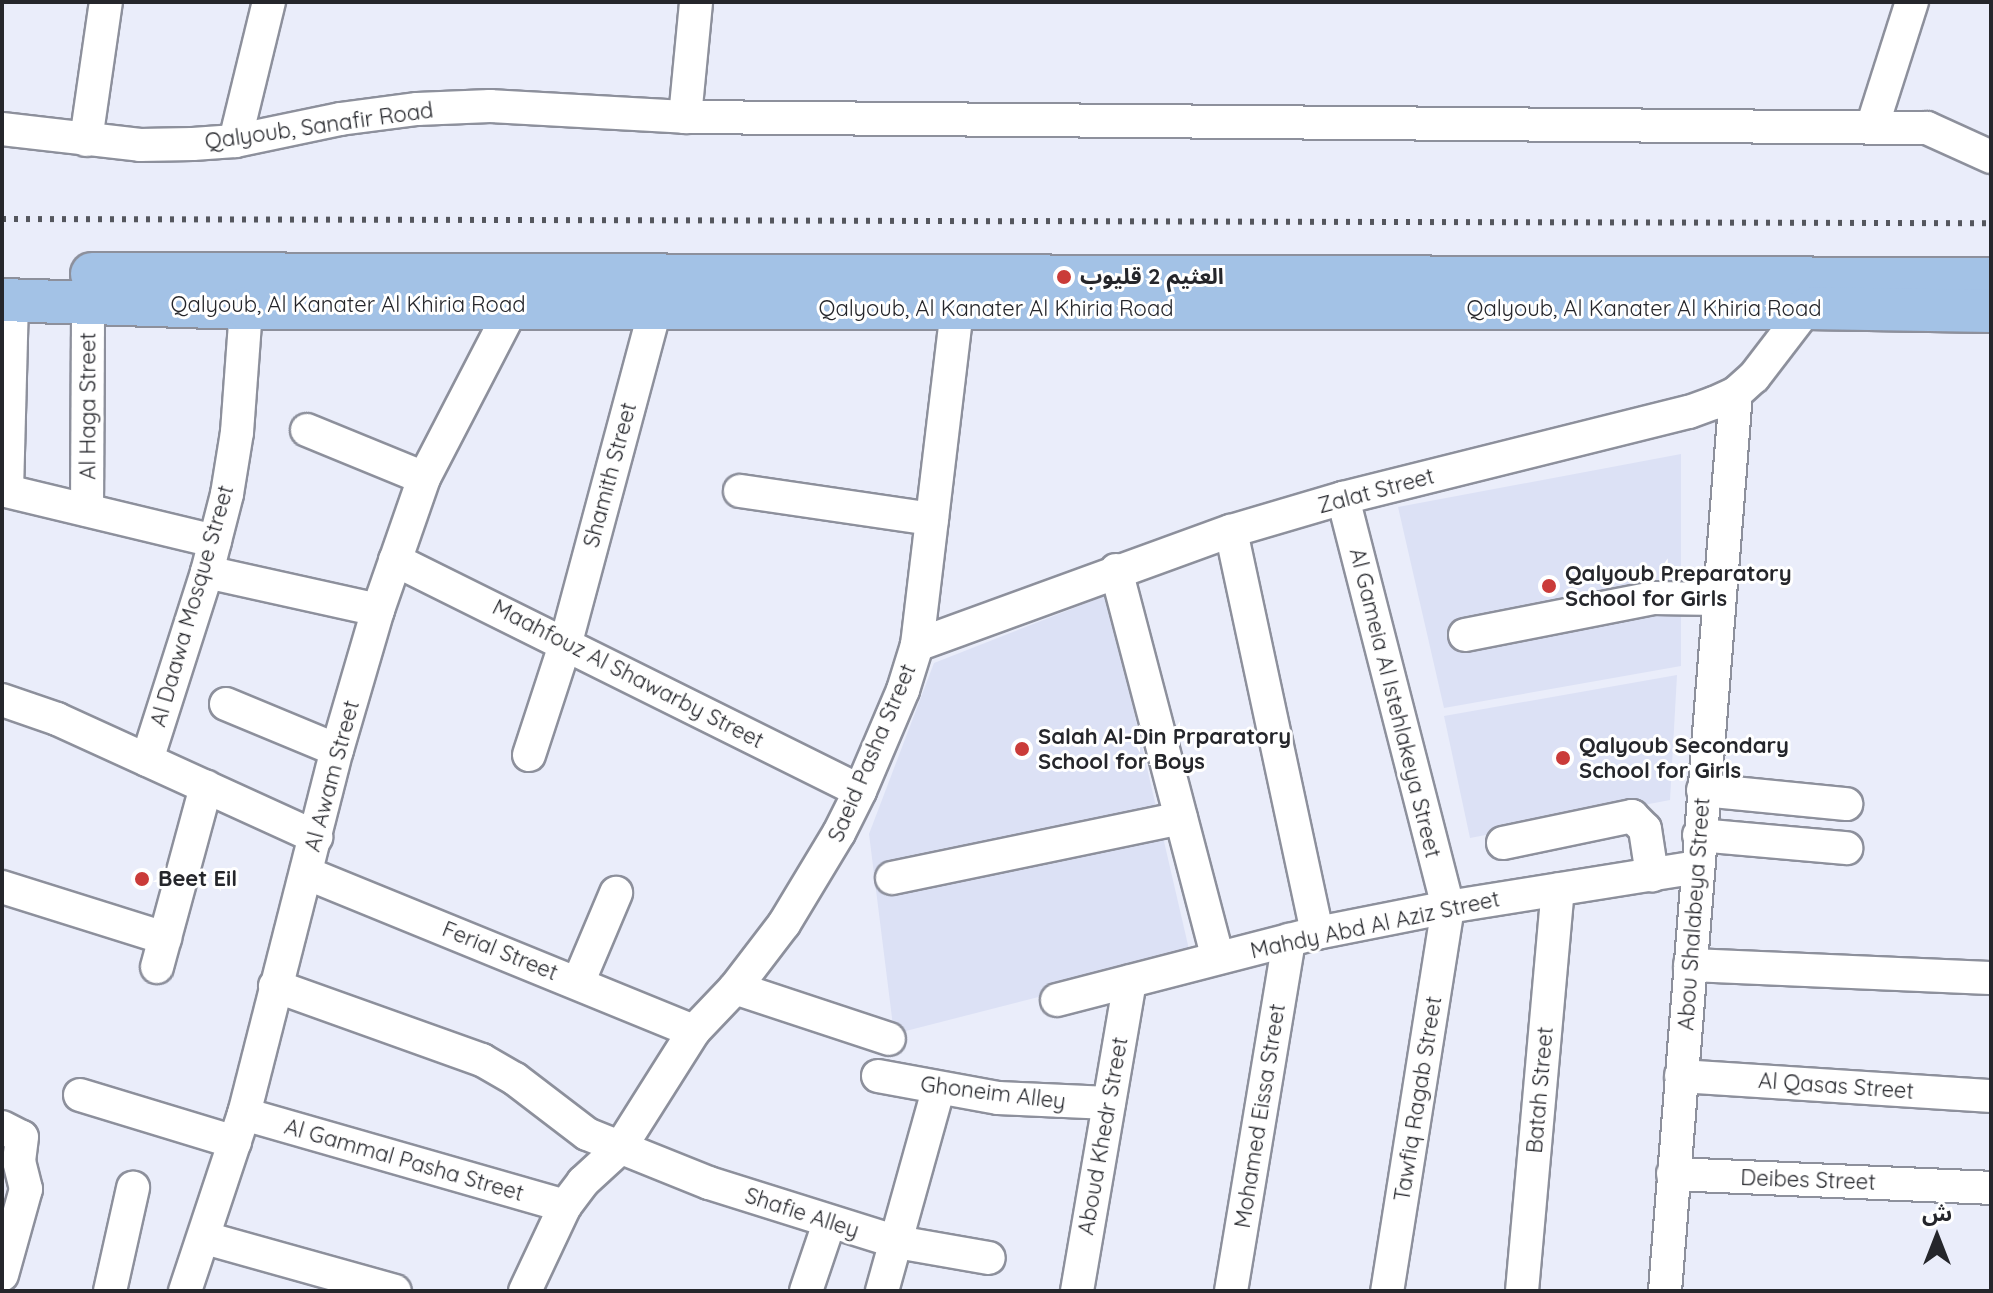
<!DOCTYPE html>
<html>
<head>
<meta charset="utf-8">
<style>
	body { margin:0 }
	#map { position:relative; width:1993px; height:1293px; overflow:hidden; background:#eaedfa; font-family:Quicksand,"Noto Sans Arabic",sans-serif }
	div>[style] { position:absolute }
	.built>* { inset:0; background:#dce1f5 }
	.roads { filter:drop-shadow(2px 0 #8d909c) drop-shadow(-2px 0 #8d909c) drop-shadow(0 2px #8d909c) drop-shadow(0 -2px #8d909c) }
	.minor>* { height:32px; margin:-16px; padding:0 16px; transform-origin:16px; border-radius:16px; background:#fff }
	.major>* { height:42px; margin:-21px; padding:0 21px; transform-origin:21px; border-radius:21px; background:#a3c2e6 }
	.rail>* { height:6px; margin-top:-3px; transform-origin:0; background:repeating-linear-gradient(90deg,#54565d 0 4px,transparent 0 12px) }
	.dots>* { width:22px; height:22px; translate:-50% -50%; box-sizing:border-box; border:4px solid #fff; border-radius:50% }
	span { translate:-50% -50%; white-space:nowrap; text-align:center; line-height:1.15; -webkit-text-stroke:6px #fff; paint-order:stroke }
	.street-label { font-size:22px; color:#25262b }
	.poi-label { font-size:22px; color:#25262b; font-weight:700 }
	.left { translate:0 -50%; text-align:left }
	.frame { position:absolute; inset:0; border:4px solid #25262b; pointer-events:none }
	.north { position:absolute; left:1897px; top:1197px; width:80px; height:80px; -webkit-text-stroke:6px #fff; paint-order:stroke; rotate:0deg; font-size:22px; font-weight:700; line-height:32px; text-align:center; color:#25262b }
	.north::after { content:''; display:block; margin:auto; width:28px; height:36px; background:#25262b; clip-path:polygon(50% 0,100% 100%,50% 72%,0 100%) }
</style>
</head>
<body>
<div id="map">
	<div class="built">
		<div style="clip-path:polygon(1681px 454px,1681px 666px,1444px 708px,1398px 507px)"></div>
		<div style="clip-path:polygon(1107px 595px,1191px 958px,894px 1034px,869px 834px,934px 663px)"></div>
		<div style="clip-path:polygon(1677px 675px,1670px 800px,1470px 838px,1444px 716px)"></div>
	</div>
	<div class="roads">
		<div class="minor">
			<div style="left:685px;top:117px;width:116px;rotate:-84.5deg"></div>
			<div style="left:1872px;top:127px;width:131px;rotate:-72.3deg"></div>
			<div style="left:2px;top:129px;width:139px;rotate:6.6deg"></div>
			<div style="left:140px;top:145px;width:53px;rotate:-1.1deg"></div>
			<div style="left:193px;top:144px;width:42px;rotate:-4.1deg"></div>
			<div style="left:235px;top:141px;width:107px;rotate:-11.8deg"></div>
			<div style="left:340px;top:119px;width:78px;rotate:-7.4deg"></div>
			<div style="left:417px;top:109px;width:73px;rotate:-2.4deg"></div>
			<div style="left:490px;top:106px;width:195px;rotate:3.2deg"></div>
			<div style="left:685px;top:117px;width:1242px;rotate:0.51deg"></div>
			<div style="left:1927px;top:128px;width:70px;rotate:24.4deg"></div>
			<div style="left:86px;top:140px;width:139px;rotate:-81.8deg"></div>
			<div style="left:235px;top:141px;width:143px;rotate:-76.3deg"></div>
			<div style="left:307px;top:430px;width:126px;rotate:22.3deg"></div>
			<div style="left:2px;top:490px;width:219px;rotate:13.5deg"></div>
			<div style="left:7px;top:491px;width:191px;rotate:-88.5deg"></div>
			<div style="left:740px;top:491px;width:194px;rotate:8.3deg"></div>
			<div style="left:1343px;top:498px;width:422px;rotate:75.6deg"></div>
			<div style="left:1448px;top:907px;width:389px;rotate:99deg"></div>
			<div style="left:87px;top:510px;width:209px;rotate:-89.7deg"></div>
			<div style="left:1231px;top:531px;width:411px;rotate:77.9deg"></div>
			<div style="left:395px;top:560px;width:519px;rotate:26.42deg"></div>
			<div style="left:1116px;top:570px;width:401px;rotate:75.3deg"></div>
			<div style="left:207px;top:572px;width:175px;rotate:12.5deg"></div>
			<div style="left:1465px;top:635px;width:192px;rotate:-11.1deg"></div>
			<div style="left:1653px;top:598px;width:66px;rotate:0.9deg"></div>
			<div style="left:917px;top:645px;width:334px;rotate:-20deg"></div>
			<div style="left:1231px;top:531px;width:117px;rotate:-16.4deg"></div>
			<div style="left:1343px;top:498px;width:357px;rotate:-14deg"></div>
			<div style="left:1689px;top:412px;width:27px;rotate:-20deg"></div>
			<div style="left:1714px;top:403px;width:24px;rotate:-24deg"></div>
			<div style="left:1736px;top:393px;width:24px;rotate:-42deg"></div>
			<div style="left:1754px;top:377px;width:87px;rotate:-52.5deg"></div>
			<div style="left:2px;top:700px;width:58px;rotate:19.1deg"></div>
			<div style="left:57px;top:719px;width:285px;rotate:24.5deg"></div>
			<div style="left:226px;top:704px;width:120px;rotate:22.5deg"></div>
			<div style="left:529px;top:755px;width:119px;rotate:-71.9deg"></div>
			<div style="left:566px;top:642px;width:345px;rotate:-75deg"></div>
			<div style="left:147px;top:760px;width:197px;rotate:-72.3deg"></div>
			<div style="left:207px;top:572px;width:81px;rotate:-75.6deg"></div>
			<div style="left:227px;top:494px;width:63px;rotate:-80.8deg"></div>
			<div style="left:237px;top:432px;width:124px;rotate:-85.8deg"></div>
			<div style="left:1703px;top:790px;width:144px;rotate:5.6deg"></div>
			<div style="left:1699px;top:835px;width:148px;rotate:5.1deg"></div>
			<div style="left:1503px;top:843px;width:132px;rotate:-11.8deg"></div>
			<div style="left:1632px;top:816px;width:18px;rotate:45deg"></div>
			<div style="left:1645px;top:829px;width:47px;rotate:81.3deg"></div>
			<div style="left:306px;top:873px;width:419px;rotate:22.2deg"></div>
			<div style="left:892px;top:878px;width:295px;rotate:-11.7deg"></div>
			<div style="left:2px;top:887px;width:171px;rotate:17.4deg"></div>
			<div style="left:1690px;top:965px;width:301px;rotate:2.5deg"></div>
			<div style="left:157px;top:967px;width:187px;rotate:-74.8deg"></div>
			<div style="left:578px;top:983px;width:98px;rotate:-67.1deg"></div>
			<div style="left:275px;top:986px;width:220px;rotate:19.7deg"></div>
			<div style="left:482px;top:1060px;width:38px;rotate:30deg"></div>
			<div style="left:515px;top:1079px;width:91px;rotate:37.4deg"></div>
			<div style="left:587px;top:1134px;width:131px;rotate:21.9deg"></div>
			<div style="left:709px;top:1183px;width:197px;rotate:17.4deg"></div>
			<div style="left:897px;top:1242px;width:93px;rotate:9.9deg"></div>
			<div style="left:735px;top:988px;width:162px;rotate:18.3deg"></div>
			<div style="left:1057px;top:1000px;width:268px;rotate:-14.5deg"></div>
			<div style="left:1317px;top:933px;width:134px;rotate:-11.2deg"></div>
			<div style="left:1448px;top:907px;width:252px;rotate:-9.1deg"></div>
			<div style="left:878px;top:1076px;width:122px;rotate:10.4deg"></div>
			<div style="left:998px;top:1098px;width:111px;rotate:2.6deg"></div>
			<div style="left:1681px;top:1076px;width:311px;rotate:3.7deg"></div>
			<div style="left:80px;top:1095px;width:162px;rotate:16.9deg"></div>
			<div style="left:244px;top:1114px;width:334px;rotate:16deg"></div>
			<div style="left:2px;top:1127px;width:22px;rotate:27deg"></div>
			<div style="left:22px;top:1137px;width:24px;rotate:97deg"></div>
			<div style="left:19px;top:1161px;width:29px;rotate:76deg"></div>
			<div style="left:26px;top:1189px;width:89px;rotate:105.6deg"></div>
			<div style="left:1673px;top:1174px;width:318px;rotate:2.5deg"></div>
			<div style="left:205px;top:1238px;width:197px;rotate:15.6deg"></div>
			<div style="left:110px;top:1291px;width:106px;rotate:-77.4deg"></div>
			<div style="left:185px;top:1291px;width:187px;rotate:-71.6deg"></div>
			<div style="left:244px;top:1114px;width:376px;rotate:-75.7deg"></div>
			<div style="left:337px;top:750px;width:146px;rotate:-73.7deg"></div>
			<div style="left:378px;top:610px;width:140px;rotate:-70.8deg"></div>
			<div style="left:424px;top:478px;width:194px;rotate:-62.6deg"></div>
			<div style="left:513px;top:306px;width:15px;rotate:-74deg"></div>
			<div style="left:525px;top:1291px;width:94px;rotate:-64.8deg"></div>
			<div style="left:565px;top:1206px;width:30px;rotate:-53deg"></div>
			<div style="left:583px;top:1182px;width:50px;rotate:-42.6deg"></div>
			<div style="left:620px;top:1148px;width:138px;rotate:-57.7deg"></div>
			<div style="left:694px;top:1031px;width:59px;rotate:-46.4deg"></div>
			<div style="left:735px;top:988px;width:81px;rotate:-52.6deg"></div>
			<div style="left:784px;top:924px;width:106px;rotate:-58.9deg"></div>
			<div style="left:839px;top:833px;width:47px;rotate:-63.4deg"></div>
			<div style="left:860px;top:791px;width:110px;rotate:-66.9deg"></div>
			<div style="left:903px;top:690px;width:47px;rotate:-72.7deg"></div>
			<div style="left:917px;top:645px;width:337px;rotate:-83.2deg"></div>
			<div style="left:806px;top:1291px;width:72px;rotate:-71.3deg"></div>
			<div style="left:882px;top:1291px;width:209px;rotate:-74.4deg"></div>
			<div style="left:1077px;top:1291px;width:314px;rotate:-80.3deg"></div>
			<div style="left:1231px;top:1291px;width:356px;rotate:-80.6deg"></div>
			<div style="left:1522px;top:1291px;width:403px;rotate:-84.9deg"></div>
			<div style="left:1665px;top:1291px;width:901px;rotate:-85.48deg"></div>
		</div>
		<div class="major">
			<div style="left:92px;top:274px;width:1899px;rotate:0.15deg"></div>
			<div style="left:2px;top:300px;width:244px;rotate:1.9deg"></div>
			<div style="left:246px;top:308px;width:1561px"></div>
			<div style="left:1807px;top:308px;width:184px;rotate:0.9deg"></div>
		</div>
	</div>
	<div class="rail">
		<div style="left:2px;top:219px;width:1989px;rotate:0.12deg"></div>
	</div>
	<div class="dots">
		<div style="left:1064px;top:277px;background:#ca3b39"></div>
		<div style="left:1549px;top:586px;background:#ca3b39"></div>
		<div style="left:1022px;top:749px;background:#ca3b39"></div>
		<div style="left:1563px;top:758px;background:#ca3b39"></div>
		<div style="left:142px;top:879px;background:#ca3b39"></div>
	</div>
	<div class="street-label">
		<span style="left:319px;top:126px;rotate:-8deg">Qalyoub, Sanafir Road</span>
		<span style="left:348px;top:305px">Qalyoub, Al Kanater Al Khiria Road</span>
		<span style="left:996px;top:309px">Qalyoub, Al Kanater Al Khiria Road</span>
		<span style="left:1644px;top:309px">Qalyoub, Al Kanater Al Khiria Road</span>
		<span style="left:88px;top:406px;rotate:-90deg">Al Haga Street</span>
		<span style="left:610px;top:475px;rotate:-75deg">Shamith Street</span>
		<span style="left:1376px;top:491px;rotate:-15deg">Zalat Street</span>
		<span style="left:192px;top:606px;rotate:-74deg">Al Daawa Mosque Street</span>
		<span style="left:628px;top:674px;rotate:27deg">Maahfouz Al Shawarby Street</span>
		<span style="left:1395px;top:703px;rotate:76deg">Al Gameia Al Istehlakeya Street</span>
		<span style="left:872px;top:753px;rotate:-67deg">Saeid Pasha Street</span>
		<span style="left:332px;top:776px;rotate:-75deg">Al Awam Street</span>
		<span style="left:1694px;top:914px;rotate:-86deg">Abou Shalabeya Street</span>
		<span style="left:1375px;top:925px;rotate:-12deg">Mahdy Abd Al Aziz Street</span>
		<span style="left:500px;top:951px;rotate:22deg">Ferial Street</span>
		<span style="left:1836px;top:1086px;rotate:4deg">Al Qasas Street</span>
		<span style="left:1540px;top:1090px;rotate:-85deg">Batah Street</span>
		<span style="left:993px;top:1093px;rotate:7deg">Ghoneim Alley</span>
		<span style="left:1418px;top:1099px;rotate:-81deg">Tawfiq Ragab Street</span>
		<span style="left:1260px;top:1116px;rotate:-81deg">Mohamed Eissa Street</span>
		<span style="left:1103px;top:1136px;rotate:-80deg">Aboud Khedr Street</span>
		<span style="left:404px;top:1160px;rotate:16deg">Al Gammal Pasha Street</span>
		<span style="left:1808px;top:1180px;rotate:2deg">Deibes Street</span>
		<span style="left:802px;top:1213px;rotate:18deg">Shafie Alley</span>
	</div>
	<div class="poi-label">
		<span class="left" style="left:1080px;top:277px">العثيم 2 قليوب</span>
		<span class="left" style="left:1565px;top:586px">Qalyoub Preparatory<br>School for Girls</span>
		<span class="left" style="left:1038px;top:749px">Salah Al-Din Prparatory<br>School for Boys</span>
		<span class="left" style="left:1579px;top:758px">Qalyoub Secondary<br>School for Girls</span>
		<span class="left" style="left:158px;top:879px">Beet Eil</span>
	</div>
	<div class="frame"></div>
	<div class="north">ش</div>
</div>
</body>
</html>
